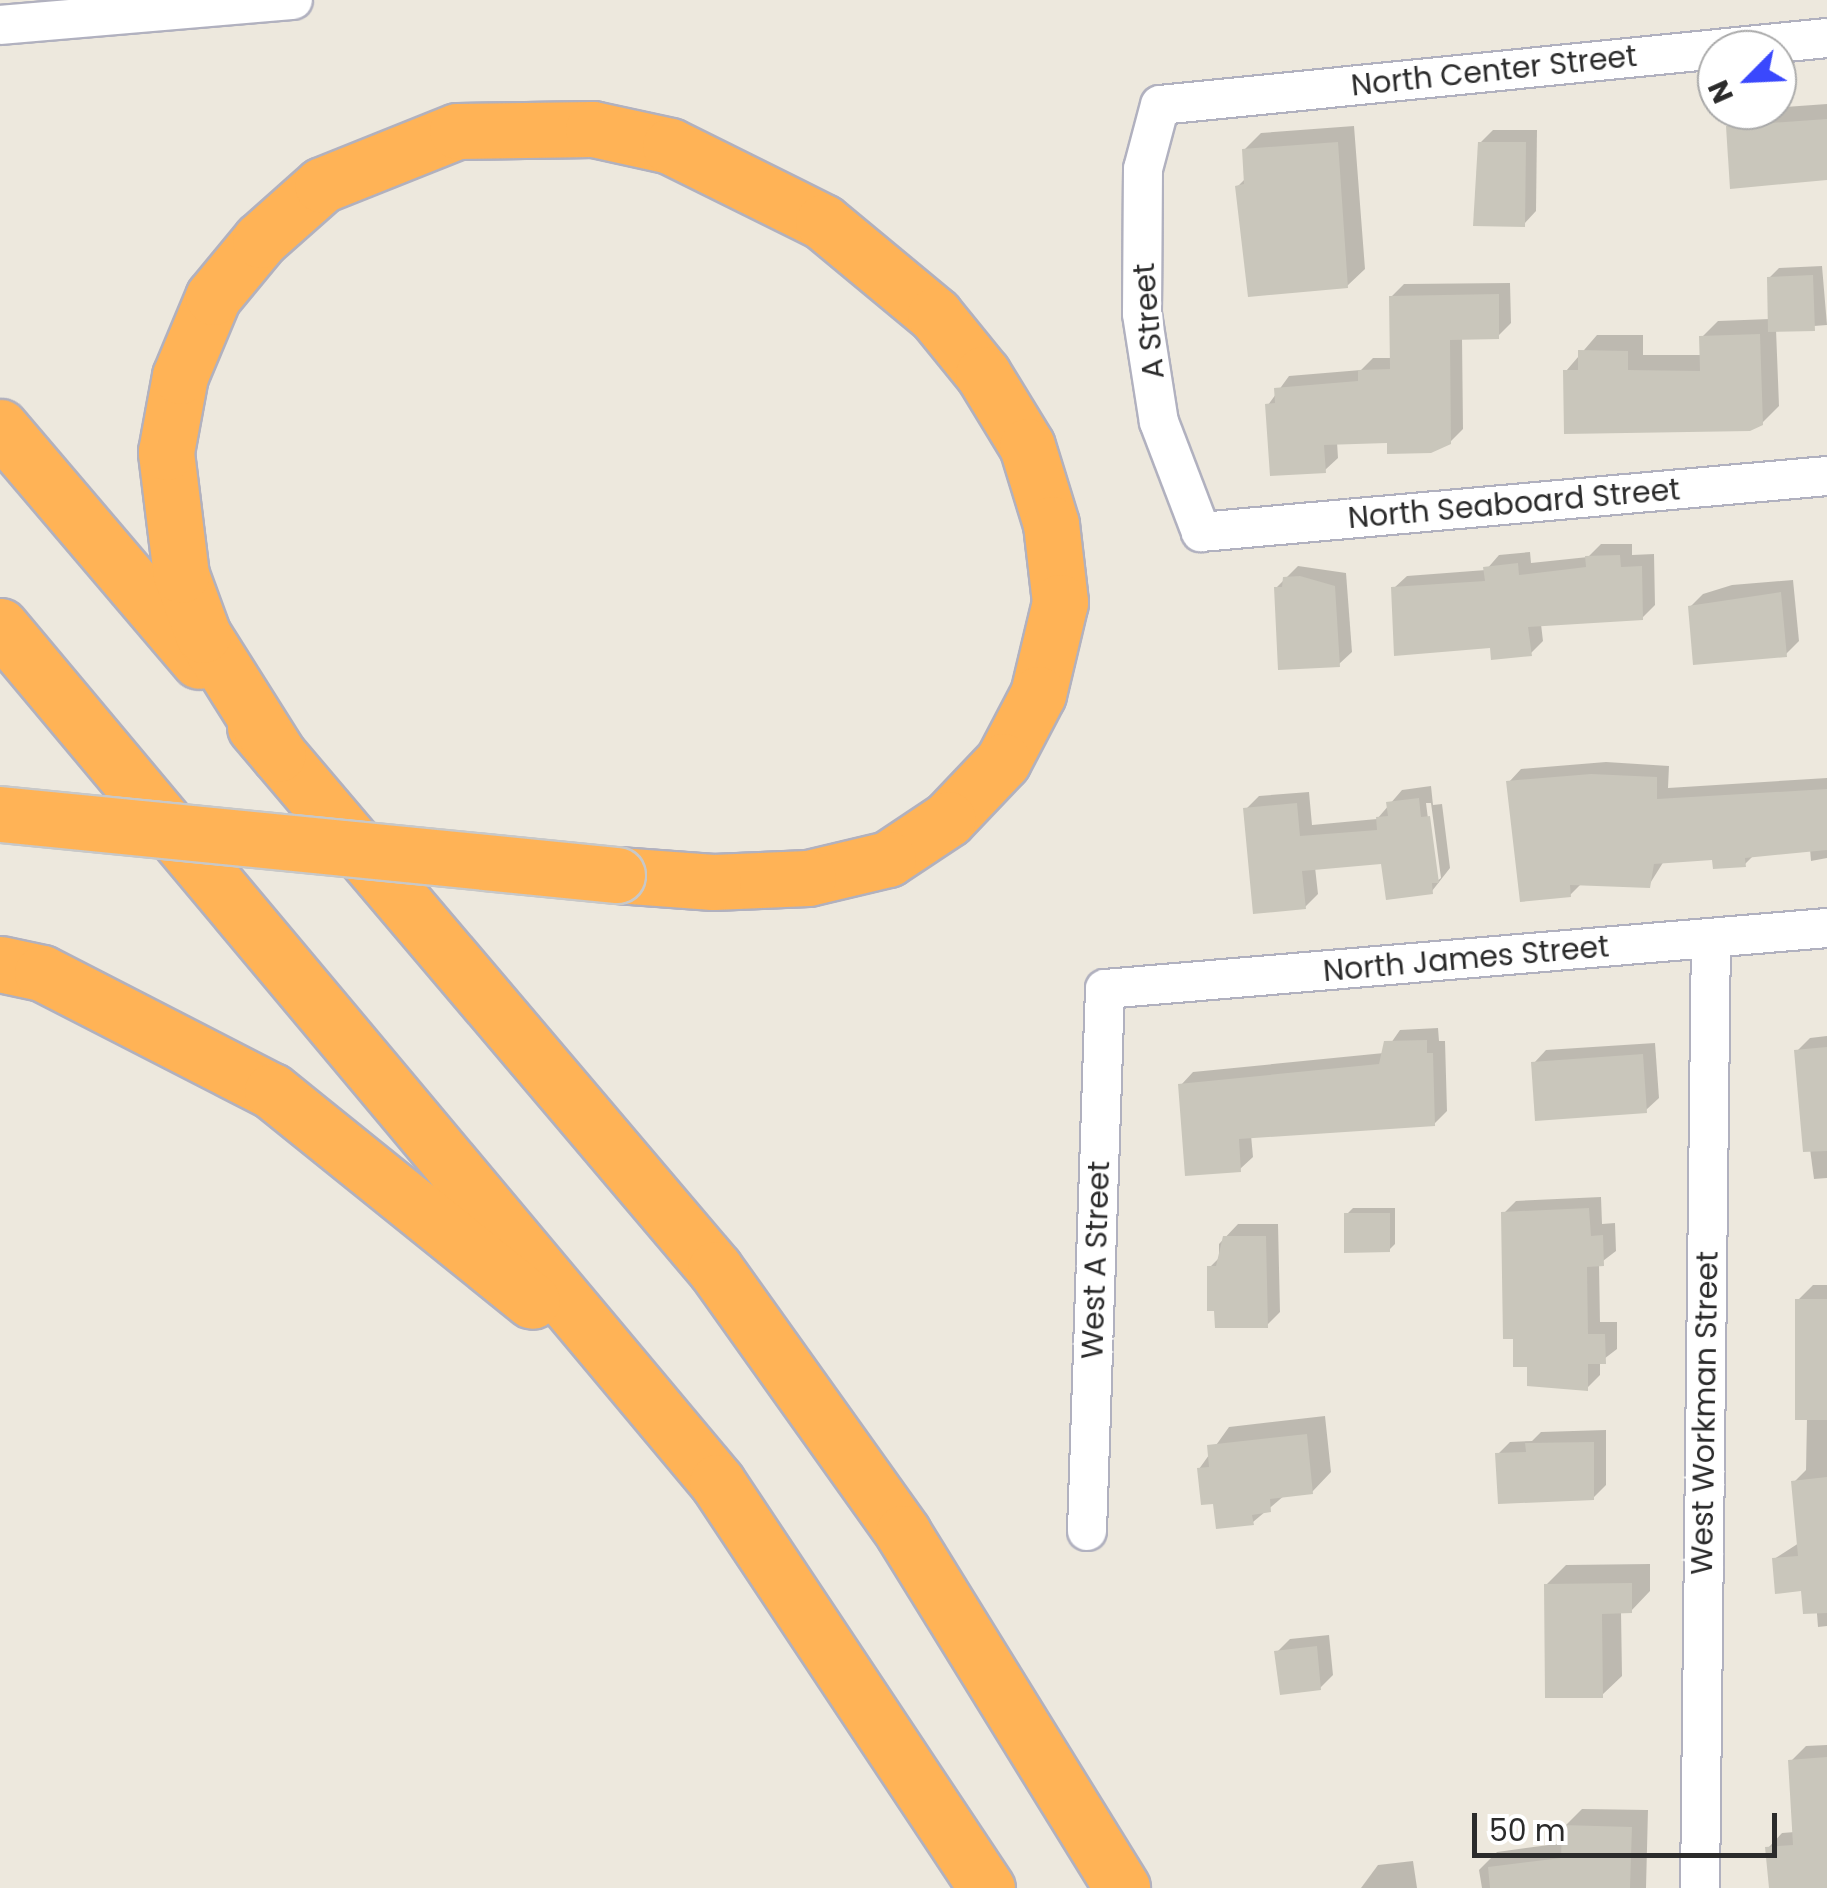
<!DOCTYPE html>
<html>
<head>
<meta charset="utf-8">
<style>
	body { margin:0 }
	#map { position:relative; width:1827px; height:1888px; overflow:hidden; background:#ede8dd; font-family:Poppins,sans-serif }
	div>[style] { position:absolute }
	.shadow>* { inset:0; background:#0003 }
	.building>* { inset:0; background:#c9c6bb }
	.roads { filter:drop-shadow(2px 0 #b1b1bf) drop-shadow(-2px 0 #b1b1bf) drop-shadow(0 2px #b1b1bf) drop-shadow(0 -2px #b1b1bf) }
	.street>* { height:38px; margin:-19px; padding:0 19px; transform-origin:19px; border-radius:19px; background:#fff }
	.highway>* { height:55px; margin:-27.5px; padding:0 27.5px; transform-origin:27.5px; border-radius:27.5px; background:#ffb356 }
	.bridges { filter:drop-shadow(2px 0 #c8c8c8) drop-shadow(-2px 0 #c8c8c8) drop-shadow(0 2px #c8c8c8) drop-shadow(0 -2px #c8c8c8) }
	.highway-bridge>* { height:55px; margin:-27.5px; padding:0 27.5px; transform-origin:27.5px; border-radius:27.5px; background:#ffb356 }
	span { translate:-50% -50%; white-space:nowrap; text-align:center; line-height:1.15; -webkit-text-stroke:8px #fff; paint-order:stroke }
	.street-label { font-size:30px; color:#2b2b2b }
	.north { position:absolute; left:1697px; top:30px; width:100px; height:100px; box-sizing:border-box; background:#fff; border:2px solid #aaa; border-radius:50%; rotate:246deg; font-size:28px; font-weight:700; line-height:40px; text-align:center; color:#2b2b2b }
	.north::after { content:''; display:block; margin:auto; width:35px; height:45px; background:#3a48fd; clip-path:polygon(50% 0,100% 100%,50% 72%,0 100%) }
	.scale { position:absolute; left:1472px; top:1813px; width:305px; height:45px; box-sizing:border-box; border:5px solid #2b2b2b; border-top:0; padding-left:12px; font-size:30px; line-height:35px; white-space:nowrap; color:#2b2b2b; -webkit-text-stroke:8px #fff; paint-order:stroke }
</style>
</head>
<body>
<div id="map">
	<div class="shadow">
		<div style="clip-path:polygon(1827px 104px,1827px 180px,1729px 127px,1745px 110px)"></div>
		<div style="clip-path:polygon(1354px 126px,1365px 269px,1347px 286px,1237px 187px,1246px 178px,1244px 150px,1261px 133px)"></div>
		<div style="clip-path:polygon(1493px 130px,1537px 130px,1536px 211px,1524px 224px,1480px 143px)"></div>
		<div style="clip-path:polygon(1822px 266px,1827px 325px,1776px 329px,1779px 406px,1762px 423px,1566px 371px,1597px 335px,1643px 335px,1643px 355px,1702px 355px,1702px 337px,1718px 321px,1770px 319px,1769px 278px,1779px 268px)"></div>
		<div style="clip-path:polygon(1510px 283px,1511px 323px,1498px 336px,1462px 337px,1463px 429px,1450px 442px,1337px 442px,1338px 458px,1325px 470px,1268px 405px,1289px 376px,1361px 370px,1373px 358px,1393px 358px,1391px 297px,1404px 284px)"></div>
		<div style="clip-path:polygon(1601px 544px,1632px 544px,1632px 555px,1654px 554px,1655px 605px,1642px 618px,1541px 624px,1543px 641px,1530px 654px,1492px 646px,1394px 588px,1407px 576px,1486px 570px,1499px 555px,1530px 552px,1531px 563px,1588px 557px)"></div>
		<div style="clip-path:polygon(1298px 566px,1346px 573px,1352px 652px,1339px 664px,1276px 588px)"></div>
		<div style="clip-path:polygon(1793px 580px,1799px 641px,1786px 654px,1690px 607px,1703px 594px,1732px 585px)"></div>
		<div style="clip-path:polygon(1606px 762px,1669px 766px,1668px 788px,1827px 778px,1827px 858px,1811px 861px,1810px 849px,1755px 854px,1744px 865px,1714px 858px,1664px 861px,1649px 885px,1582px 883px,1570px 895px,1509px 782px,1521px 769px)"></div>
		<div style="clip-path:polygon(evenodd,1431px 786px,1433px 805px,1442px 804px,1450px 868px,1432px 891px,1383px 861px,1315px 867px,1318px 894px,1305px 907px,1246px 809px,1259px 796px,1309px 792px,1312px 825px,1377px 819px,1402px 790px,1431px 786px,1426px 803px,1431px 803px,1441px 878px,1436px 882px,1426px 803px)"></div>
		<div style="clip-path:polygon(1438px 1028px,1439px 1041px,1445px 1041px,1447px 1111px,1434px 1124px,1251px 1135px,1253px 1157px,1240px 1169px,1181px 1085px,1193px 1072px,1384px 1053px,1400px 1030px)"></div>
		<div style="clip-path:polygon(1827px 1036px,1827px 1178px,1814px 1179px,1797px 1051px,1810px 1038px)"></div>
		<div style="clip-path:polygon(1655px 1043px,1659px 1098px,1646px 1110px,1534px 1063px,1546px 1050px)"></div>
		<div style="clip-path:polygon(1601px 1197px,1602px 1224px,1615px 1223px,1616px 1251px,1599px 1264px,1600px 1322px,1617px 1322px,1617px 1349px,1600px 1362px,1600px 1375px,1587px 1388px,1504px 1213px,1516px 1201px)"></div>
		<div style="clip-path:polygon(1353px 1208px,1395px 1208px,1395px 1244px,1389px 1250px,1347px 1214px)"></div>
		<div style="clip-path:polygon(1238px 1224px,1278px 1224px,1280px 1312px,1267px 1325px,1210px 1267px,1219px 1258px,1219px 1244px)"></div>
		<div style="clip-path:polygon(1813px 1285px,1827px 1285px,1827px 1626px,1818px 1627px,1815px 1588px,1774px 1559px,1799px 1543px,1794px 1482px,1806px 1470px,1807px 1417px,1798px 1300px)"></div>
		<div style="clip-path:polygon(1325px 1416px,1331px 1472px,1312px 1492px,1285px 1495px,1253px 1522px,1216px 1501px,1199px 1469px,1229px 1427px)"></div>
		<div style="clip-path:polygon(1606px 1430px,1606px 1485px,1593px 1498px,1498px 1454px,1510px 1442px,1532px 1441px,1541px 1432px)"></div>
		<div style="clip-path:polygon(1650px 1564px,1650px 1591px,1631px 1611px,1621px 1611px,1622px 1676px,1602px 1695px,1546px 1585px,1566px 1565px)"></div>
		<div style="clip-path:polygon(1329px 1635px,1333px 1675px,1320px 1688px,1277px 1652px,1290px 1639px)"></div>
		<div style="clip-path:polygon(1827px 1745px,1827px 1888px,1771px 1888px,1768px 1848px,1782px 1833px,1795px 1832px,1791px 1761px,1806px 1746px)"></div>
		<div style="clip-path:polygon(1582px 1809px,1648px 1810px,1646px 1888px,1482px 1888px,1479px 1870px,1497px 1852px,1564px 1843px,1565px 1826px)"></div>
		<div style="clip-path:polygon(1413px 1861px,1417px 1888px,1361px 1888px,1378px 1865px)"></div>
	</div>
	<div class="building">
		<div style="clip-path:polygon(1827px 119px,1827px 180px,1730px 189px,1726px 126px)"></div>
		<div style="clip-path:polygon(1338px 142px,1348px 288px,1248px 297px,1235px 186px,1244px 184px,1242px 149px)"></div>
		<div style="clip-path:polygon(1478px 142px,1526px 142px,1525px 227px,1473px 226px)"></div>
		<div style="clip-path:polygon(1813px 275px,1815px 331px,1768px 332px,1767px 277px)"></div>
		<div style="clip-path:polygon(1499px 294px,1499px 339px,1450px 340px,1451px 444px,1431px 453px,1387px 454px,1387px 443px,1324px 445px,1326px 473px,1270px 476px,1265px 404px,1275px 403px,1274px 388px,1358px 381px,1358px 370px,1390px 369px,1389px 296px)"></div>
		<div style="clip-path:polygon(1760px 334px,1763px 425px,1750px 431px,1564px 434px,1563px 370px,1578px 370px,1578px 350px,1628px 351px,1628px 370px,1700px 371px,1699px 336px)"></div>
		<div style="clip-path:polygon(1620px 555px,1621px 567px,1642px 566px,1643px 620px,1528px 627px,1532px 656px,1491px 660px,1490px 648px,1394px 656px,1391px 587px,1485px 581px,1483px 567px,1518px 563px,1519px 575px,1586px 567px,1585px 556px)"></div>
		<div style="clip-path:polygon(1300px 576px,1335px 586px,1340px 667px,1278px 670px,1274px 587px,1282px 587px,1283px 577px)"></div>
		<div style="clip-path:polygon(1781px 592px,1787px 657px,1693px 665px,1688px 606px)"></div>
		<div style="clip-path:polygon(1591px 774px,1657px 777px,1657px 799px,1827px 789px,1827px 850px,1745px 858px,1746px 867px,1713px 869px,1712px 860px,1654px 864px,1650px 888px,1570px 885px,1571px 897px,1520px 902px,1506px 781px)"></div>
		<div style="clip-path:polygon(1419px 798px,1421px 817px,1430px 816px,1439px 883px,1432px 883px,1433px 894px,1386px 900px,1381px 864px,1302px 871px,1306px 909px,1253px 914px,1243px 808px,1297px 803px,1300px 836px,1377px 830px,1376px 817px,1388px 816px,1386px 802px)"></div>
		<div style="clip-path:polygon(1427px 1040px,1427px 1053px,1433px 1053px,1435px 1126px,1239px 1139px,1241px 1172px,1185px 1176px,1178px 1084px,1379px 1064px,1384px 1041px)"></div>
		<div style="clip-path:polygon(1827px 1047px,1827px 1151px,1803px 1152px,1794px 1050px)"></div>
		<div style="clip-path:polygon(1643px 1054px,1647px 1113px,1535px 1121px,1531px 1062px)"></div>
		<div style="clip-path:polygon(1589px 1208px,1591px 1236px,1603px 1235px,1604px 1266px,1587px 1267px,1588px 1334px,1605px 1334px,1606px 1364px,1588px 1364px,1588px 1391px,1527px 1386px,1527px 1367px,1513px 1367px,1513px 1339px,1503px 1339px,1501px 1212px)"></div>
		<div style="clip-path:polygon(1344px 1213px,1390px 1213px,1390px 1252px,1344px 1253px)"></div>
		<div style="clip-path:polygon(1223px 1236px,1266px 1236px,1268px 1328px,1215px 1328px,1214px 1311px,1207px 1311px,1207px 1266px,1216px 1266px)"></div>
		<div style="clip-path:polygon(1795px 1299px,1827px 1299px,1827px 1420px,1795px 1420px)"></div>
		<div style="clip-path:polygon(1307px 1434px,1313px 1494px,1270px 1499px,1271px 1512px,1252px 1515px,1254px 1525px,1216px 1529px,1213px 1504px,1201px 1505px,1197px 1468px,1209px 1467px,1207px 1445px)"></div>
		<div style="clip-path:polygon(1594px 1442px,1594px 1500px,1498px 1504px,1495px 1453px,1526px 1452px,1525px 1443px)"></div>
		<div style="clip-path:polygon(1827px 1477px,1827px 1613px,1803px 1614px,1801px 1591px,1775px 1594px,1772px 1558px,1798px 1556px,1791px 1481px)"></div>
		<div style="clip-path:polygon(1632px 1583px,1632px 1613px,1602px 1614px,1603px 1698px,1545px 1698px,1544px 1584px)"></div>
		<div style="clip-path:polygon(1317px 1646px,1321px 1690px,1280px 1695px,1274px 1651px)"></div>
		<div style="clip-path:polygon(1827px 1757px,1827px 1888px,1769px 1888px,1765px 1847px,1793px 1845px,1788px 1760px)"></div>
		<div style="clip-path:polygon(1562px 1825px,1632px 1827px,1630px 1888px,1490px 1888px,1488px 1867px,1561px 1858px)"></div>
	</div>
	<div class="roads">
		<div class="street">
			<div style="left:0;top:25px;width:294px;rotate:-4.9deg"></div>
			<div style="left:1827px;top:38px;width:670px;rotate:174.26deg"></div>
			<div style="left:1160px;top:105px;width:66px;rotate:104.9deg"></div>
			<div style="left:1143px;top:169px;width:145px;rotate:90.4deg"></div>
			<div style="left:1142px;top:314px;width:109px;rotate:81.1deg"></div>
			<div style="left:1159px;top:422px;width:118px;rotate:69.1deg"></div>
			<div style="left:1201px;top:532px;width:628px;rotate:-5.11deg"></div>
			<div style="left:1087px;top:1531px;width:542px;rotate:-88.1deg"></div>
			<div style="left:1105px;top:989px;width:725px;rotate:-4.83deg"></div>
			<div style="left:1700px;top:1888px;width:949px;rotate:-89.34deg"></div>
		</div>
		<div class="highway">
			<div style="left:0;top:427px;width:307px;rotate:49.6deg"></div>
			<div style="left:0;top:626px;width:1117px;rotate:50.05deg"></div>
			<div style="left:717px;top:1482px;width:488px;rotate:56.4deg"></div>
			<div style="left:255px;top:727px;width:711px;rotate:49.68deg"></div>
			<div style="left:715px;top:1269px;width:324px;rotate:54.5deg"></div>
			<div style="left:903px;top:1533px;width:417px;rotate:58.3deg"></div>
			<div style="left:278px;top:754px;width:141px;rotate:-122.2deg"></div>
			<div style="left:203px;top:635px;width:64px;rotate:-110.1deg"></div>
			<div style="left:181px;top:575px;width:124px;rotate:-97deg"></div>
			<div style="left:166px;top:452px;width:77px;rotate:-79.6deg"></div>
			<div style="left:180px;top:376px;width:86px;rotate:-67.3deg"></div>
			<div style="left:213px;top:297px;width:74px;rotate:-50.5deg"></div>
			<div style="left:260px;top:240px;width:83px;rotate:-41.6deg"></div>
			<div style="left:322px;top:185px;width:145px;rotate:-21.8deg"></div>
			<div style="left:457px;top:131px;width:136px;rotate:-0.8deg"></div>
			<div style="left:593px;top:129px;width:79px;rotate:12.4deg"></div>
			<div style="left:670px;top:146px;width:171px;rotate:26.4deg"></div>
			<div style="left:823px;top:222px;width:146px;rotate:39.7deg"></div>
			<div style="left:935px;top:315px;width:76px;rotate:50.9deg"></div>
			<div style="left:983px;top:374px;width:84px;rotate:58.6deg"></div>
			<div style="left:1027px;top:446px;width:82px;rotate:72.9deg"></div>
			<div style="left:1051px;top:524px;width:79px;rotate:83.4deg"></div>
			<div style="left:1060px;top:602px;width:95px;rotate:103.4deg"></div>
			<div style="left:1038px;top:694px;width:76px;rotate:117.6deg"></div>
			<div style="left:1003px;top:761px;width:80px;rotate:133.5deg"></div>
			<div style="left:948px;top:819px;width:72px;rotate:146.3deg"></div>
			<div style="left:888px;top:859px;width:82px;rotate:166.6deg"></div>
			<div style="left:808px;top:878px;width:95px;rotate:177.6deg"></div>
			<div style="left:713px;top:882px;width:96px;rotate:-175.8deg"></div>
			<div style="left:0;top:964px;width:43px;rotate:12.1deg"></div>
			<div style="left:42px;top:973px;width:259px;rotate:27.2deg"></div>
			<div style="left:272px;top:1091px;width:334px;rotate:38.9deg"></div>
		</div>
	</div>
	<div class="bridges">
		<div class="highway-bridge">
			<div style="left:0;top:814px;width:620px;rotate:5.65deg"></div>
		</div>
	</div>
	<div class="street-label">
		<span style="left:1494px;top:71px;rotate:-6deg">North Center Street</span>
		<span style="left:1149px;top:321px;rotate:-95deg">A Street</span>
		<span style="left:1514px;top:504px;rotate:-5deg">North Seaboard Street</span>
		<span style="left:1466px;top:959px;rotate:-5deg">North James Street</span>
		<span style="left:1096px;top:1260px;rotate:-88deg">West A Street</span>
		<span style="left:1705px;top:1413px;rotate:-89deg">West Workman Street</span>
	</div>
	<div class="north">N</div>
	<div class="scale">50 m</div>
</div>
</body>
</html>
